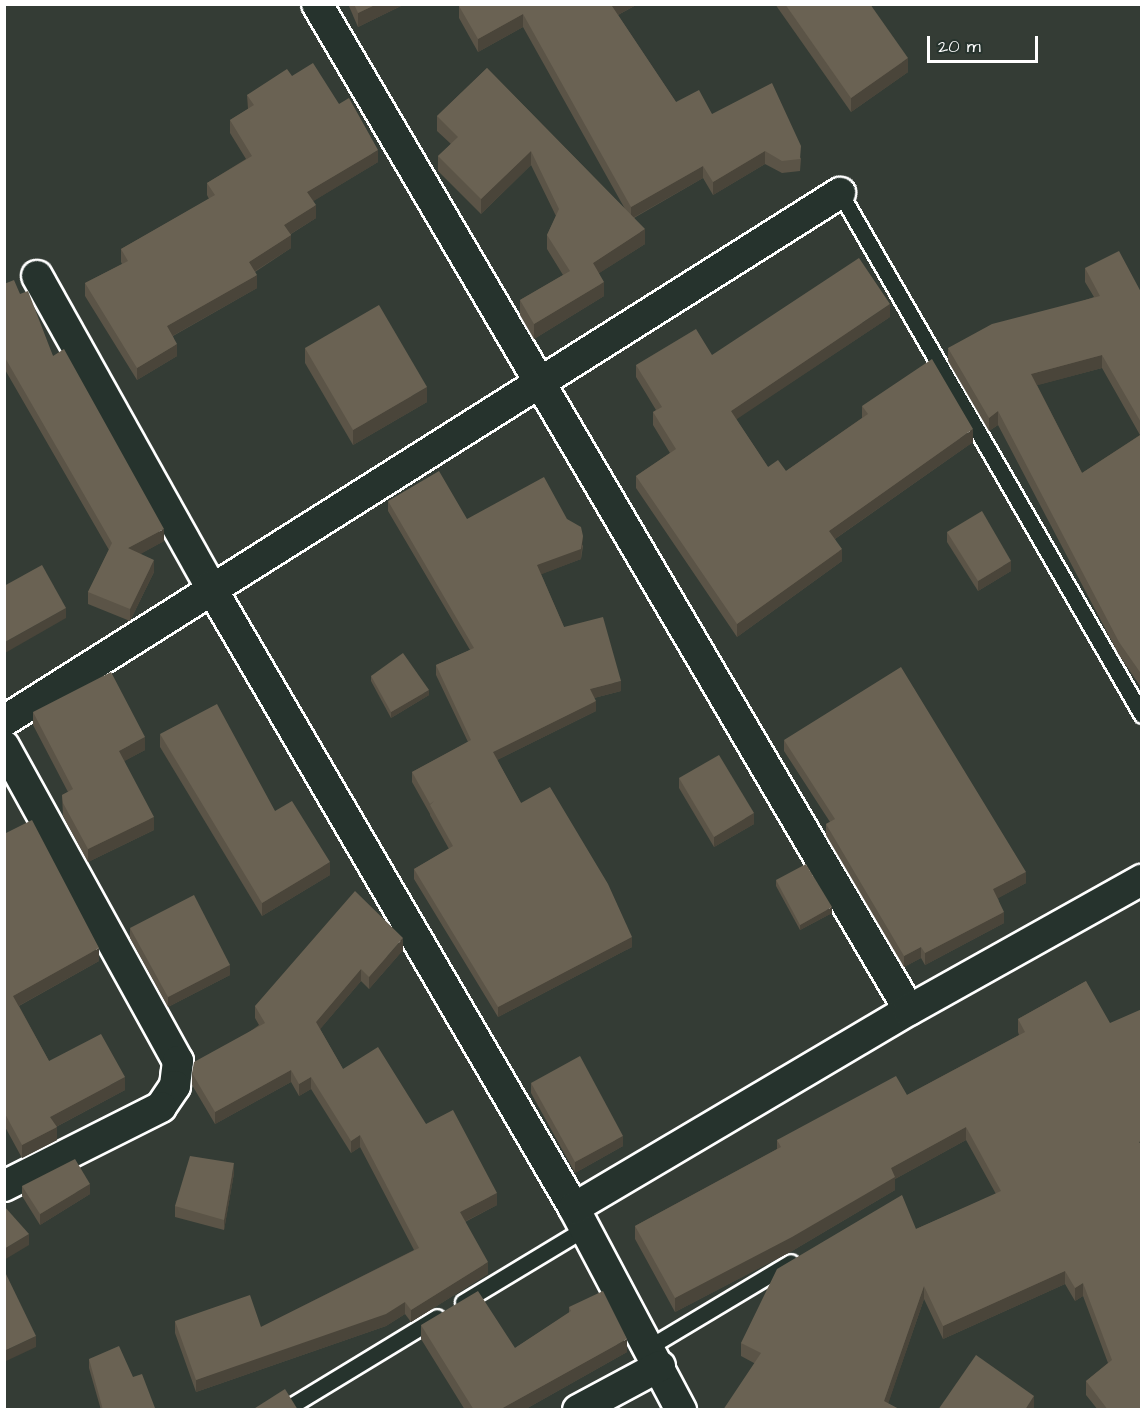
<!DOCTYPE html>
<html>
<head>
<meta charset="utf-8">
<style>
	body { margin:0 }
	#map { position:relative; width:1146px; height:1414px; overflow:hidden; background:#343c35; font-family:"Architects Daughter",sans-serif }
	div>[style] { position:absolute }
	.roads { filter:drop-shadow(2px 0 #fff) drop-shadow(-2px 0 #fff) drop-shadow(0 2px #fff) drop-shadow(0 -2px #fff) }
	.lane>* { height:15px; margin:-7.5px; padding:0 7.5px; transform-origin:7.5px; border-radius:7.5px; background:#26332d }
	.street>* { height:30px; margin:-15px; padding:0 15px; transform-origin:15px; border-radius:15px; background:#26332d }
	.wall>* { inset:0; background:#5b5447 }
	.shaded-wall>* { inset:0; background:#4a453a }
	.building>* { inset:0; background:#6a6253 }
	span { translate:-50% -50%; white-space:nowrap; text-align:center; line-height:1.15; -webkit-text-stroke:5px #26332d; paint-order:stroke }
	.frame { position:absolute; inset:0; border:6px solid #fff; pointer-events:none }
	.scale { position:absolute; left:927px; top:36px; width:111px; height:27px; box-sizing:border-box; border:3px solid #fff; border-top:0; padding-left:8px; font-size:18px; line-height:21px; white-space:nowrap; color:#fff; -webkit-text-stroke:4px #26332d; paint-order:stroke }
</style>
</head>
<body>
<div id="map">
	<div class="roads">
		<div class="lane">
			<div style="left:840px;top:193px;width:603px;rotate:59.95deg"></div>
			<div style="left:463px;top:1302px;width:141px;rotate:-31.1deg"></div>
			<div style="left:649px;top:1347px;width:165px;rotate:-30.9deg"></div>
			<div style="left:294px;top:1404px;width:167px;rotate:-31.3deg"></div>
		</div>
		<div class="street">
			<div style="left:317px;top:4px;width:1167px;rotate:59.52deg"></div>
			<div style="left:37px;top:276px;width:355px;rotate:60.8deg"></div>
			<div style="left:210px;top:586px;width:721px;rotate:59.66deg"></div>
			<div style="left:574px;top:1208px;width:229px;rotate:62.1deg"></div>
			<div style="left:4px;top:721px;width:989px;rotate:-32.28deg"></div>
			<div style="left:4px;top:746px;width:360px;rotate:61.1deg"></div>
			<div style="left:178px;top:1061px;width:25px;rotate:97deg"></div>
			<div style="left:175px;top:1086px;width:25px;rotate:124deg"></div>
			<div style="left:161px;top:1107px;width:176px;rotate:153.3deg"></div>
			<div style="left:574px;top:1208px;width:389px;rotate:-30.6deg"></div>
			<div style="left:909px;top:1010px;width:267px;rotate:-29.2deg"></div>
			<div style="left:578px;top:1410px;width:93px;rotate:-28.2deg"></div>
		</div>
	</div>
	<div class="wall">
		<div style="clip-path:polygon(348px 4px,405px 4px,358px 27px)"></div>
		<div style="clip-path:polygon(462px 4px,638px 4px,618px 15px,676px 102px,712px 114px,801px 158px,800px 171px,782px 173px,765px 164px,713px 195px,703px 178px,634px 218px,645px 244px,599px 273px,604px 296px,534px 339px,520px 315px,520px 300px,563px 275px,547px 249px,547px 235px,556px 216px,531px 165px,481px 214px,438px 171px,438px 156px,451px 144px,437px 131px,437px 116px,487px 68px,625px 209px,523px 27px,478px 52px,459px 18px,459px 6px)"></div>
		<div style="clip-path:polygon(775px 4px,870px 4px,908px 72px,851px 112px)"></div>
		<div style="clip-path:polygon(292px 76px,339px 104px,378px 162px,313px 201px,316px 218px,291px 234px,291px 248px,255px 272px,257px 288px,173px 336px,177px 356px,137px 380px,85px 296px,85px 283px,122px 264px,121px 262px,121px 249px,209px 199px,207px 195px,207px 183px,246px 159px,230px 133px,230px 120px,248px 109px,247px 95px)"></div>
		<div style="clip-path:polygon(evenodd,1085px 268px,1142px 294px,1142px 689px,1119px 655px,998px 425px,989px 431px,948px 361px,948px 348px,1094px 297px,1085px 282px,1085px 268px,1102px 368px,1140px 435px,1082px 473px,1037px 385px,1102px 368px)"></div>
		<div style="clip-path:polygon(4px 284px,20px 294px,53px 356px,164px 541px,140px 554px,154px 572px,130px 621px,88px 604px,88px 592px,109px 550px,4px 368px)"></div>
		<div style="clip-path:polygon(890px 317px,736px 419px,768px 467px,786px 471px,862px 418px,862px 406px,973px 442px,835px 539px,842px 561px,737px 637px,636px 488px,636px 476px,670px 453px,653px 425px,653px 412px,656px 410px,636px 377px,636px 365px,712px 355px)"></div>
		<div style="clip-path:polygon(305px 348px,427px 402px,353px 445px,305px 363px)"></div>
		<div style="clip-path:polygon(388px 501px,467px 519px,567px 519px,583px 546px,581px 559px,541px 574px,564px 627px,621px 691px,594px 698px,596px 711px,497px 760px,521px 803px,632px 947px,498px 1017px,414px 879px,414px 869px,449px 849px,430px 815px,430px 814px,412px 782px,412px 772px,468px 742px,436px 675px,436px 665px,470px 650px,388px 511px)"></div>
		<div style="clip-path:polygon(947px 532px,1011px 571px,978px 591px,947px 542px)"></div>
		<div style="clip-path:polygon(371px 676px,429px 695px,391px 718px,371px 681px)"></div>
		<div style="clip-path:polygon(33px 712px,145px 750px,124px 761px,154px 830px,88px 862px,63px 816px,62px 795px,68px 792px,33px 725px)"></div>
		<div style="clip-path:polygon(160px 734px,275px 811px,330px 875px,262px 916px,160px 747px)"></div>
		<div style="clip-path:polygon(784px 740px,1026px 883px,998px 898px,1004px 923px,925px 965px,921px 958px,904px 967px,826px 835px,826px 824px,830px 822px,784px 751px)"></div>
		<div style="clip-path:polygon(679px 778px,754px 824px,714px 847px,679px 788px)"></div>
		<div style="clip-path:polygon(4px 834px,99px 961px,19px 1006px,49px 1061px,125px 1090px,56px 1127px,57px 1140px,22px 1158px,4px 1125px)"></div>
		<div style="clip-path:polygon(776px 880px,832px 913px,800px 930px,776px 886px)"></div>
		<div style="clip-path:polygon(130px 928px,230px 975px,168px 1007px,130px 938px)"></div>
		<div style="clip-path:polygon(403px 950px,369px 989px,361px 981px,320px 1029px,343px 1069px,426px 1124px,497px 1205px,465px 1222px,488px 1274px,411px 1322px,405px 1314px,386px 1326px,196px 1392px,175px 1333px,175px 1321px,261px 1327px,414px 1250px,360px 1147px,351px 1153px,311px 1089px,299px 1096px,291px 1082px,215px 1124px,192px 1085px,192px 1073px,259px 1025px,255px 1018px,255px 1006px)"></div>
		<div style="clip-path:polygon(1086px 981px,1142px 1410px,1098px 1410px,1086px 1395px,1086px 1381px,1108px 1363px,1083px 1296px,1075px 1301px,1065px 1284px,943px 1339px,924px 1299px,888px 1403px,754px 1363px,741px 1356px,741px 1343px,916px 1229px,996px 1194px,966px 1140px,895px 1179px,895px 1190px,792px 1251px,675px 1312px,635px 1239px,635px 1226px,777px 1149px,777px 1140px,907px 1095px,1019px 1035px,1018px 1032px,1018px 1019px)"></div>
		<div style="clip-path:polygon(531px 1083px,623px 1146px,575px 1173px,531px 1093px)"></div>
		<div style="clip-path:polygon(234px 1173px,224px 1230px,175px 1217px,175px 1206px)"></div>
		<div style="clip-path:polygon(22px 1186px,90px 1194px,40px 1225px,22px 1196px)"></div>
		<div style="clip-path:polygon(569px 1307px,627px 1352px,524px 1410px,465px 1410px,421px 1339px,421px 1325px,515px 1348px,569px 1313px)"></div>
		<div style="clip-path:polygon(89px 1359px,133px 1377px,155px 1410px,101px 1410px,89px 1368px)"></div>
	</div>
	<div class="shaded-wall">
		<div style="clip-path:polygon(377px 4px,405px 4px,358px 27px,358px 13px)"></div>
		<div style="clip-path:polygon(615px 4px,638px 4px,612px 18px,612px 6px)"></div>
		<div style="clip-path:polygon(523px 14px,523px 27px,478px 52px,478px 39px)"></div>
		<div style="clip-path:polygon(908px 58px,908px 72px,851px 112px,851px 98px)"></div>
		<div style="clip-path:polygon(378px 150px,378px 162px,307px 205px,307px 192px)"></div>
		<div style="clip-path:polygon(531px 151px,531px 165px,481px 214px,481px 199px)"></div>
		<div style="clip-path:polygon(765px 151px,765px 164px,713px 195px,713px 182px)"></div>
		<div style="clip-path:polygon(703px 166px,703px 178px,631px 219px,631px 207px)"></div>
		<div style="clip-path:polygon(316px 205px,316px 218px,284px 238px,284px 225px)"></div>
		<div style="clip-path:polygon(645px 229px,645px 244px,593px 277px,593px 263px)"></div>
		<div style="clip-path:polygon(291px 235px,291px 248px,249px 275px,249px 262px)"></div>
		<div style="clip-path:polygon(257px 275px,257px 288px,167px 339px,167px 326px)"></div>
		<div style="clip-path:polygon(604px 282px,604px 296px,534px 339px,534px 324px)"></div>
		<div style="clip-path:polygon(890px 304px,890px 317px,731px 423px,731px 411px)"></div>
		<div style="clip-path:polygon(177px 344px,177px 356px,137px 380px,137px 368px)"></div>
		<div style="clip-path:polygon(1102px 355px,1102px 368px,1031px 387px,1031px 374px)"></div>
		<div style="clip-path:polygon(427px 387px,427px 402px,353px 445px,353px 430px)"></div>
		<div style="clip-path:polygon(998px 411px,998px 425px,989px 431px,989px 418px)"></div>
		<div style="clip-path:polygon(973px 429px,973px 442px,829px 543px,829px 531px)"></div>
		<div style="clip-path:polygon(164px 529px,164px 541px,128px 561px,128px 548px)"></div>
		<div style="clip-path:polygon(583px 536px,581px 559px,537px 576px,537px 565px)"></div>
		<div style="clip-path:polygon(842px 549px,842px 561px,737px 637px,737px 624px)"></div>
		<div style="clip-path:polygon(154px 560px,154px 572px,130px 621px,130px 609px)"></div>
		<div style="clip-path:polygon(1011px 561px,1011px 571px,978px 591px,978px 581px)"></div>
		<div style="clip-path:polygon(66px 608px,66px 618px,5px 653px,5px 642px)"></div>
		<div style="clip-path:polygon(621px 681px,621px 691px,590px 699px,590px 689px)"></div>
		<div style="clip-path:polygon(429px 690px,429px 695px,391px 718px,391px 712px)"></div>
		<div style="clip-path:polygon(596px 701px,596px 711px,493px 762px,493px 752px)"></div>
		<div style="clip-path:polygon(145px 737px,145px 750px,119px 764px,119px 751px)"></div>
		<div style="clip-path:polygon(754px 813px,754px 824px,714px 847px,714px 837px)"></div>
		<div style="clip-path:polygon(154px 817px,154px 830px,88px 862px,88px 849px)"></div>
		<div style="clip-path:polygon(330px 862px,330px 875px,262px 916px,262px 903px)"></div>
		<div style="clip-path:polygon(1026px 872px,1026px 883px,993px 901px,993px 889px)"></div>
		<div style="clip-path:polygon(832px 907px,832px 913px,800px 930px,800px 925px)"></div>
		<div style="clip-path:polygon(1004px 912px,1004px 923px,925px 965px,925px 953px)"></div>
		<div style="clip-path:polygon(632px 937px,632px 947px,498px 1017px,498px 1007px)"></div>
		<div style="clip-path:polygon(403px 938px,403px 950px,369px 989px,369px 977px)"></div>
		<div style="clip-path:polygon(921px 947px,921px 958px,904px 967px,904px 956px)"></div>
		<div style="clip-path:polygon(99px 948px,99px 961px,13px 1009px,13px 996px)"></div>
		<div style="clip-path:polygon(230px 965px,230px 975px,168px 1007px,168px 997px)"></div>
		<div style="clip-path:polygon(361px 969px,361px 981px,316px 1034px,316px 1022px)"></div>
		<div style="clip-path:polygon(291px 1070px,291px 1082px,215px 1124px,215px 1112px)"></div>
		<div style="clip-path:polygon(125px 1077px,125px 1090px,50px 1130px,50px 1117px)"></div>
		<div style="clip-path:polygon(311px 1077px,311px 1089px,299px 1096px,299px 1084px)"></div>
		<div style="clip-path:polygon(57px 1127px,57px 1140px,22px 1158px,22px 1145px)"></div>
		<div style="clip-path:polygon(966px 1127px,966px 1140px,895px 1179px,895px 1190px,792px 1251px,675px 1312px,675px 1298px,891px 1168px)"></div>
		<div style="clip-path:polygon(360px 1135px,360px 1147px,351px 1153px,351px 1141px)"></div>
		<div style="clip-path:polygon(623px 1136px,623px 1146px,575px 1173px,575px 1162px)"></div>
		<div style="clip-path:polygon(234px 1163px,234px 1173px,224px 1230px,224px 1220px)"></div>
		<div style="clip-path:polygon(90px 1184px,90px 1194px,40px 1225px,40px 1214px)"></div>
		<div style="clip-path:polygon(497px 1193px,497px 1205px,460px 1224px,460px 1212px)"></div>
		<div style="clip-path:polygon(29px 1234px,29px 1245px,4px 1260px,4px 1249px)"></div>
		<div style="clip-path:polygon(488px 1262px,488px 1274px,411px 1322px,411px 1310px)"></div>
		<div style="clip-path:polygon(1065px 1271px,1065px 1284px,943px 1339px,943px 1326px)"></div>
		<div style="clip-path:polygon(1083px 1283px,1083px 1296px,1075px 1301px,1075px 1288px)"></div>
		<div style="clip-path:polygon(924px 1286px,924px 1299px,886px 1410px,884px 1401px)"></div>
		<div style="clip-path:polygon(405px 1302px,405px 1314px,386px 1326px,196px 1392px,196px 1380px)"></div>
		<div style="clip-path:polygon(36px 1336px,36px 1347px,4px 1362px,4px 1351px)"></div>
		<div style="clip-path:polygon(627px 1339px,627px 1352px,524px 1410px,499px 1410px)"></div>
		<div style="clip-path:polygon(1034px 1396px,1034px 1410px,1025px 1410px)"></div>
	</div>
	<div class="building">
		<div style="clip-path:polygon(354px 4px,377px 4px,358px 13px)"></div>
		<div style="clip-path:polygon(462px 4px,615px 4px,612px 6px,676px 102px,699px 90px,712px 114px,772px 83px,801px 146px,800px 159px,782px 161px,765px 151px,713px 182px,703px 166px,631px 207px,523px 14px,478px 39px,459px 6px)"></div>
		<div style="clip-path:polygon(785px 4px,870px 4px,908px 58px,851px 98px)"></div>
		<div style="clip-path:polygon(313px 63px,339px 104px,349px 98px,378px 150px,307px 192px,316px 205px,284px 225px,291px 235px,249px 262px,257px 275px,167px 326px,177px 344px,137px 368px,85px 283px,128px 261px,121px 249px,215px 195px,207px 183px,252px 156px,230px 120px,254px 105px,247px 95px,287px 69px,292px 76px)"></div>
		<div style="clip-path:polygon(487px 68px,645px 229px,593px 263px,604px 282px,534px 324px,520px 300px,570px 271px,547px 235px,559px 209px,531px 151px,481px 199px,438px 156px,458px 137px,437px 116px)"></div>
		<div style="clip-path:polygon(1119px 251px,1142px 294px,1142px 424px,1102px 355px,1031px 374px,1082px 473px,1142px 434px,1142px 675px,1119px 642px,998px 411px,989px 418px,948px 348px,992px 324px,1100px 296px,1085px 268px)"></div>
		<div style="clip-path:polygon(859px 258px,890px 304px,731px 411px,768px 467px,778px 460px,786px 471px,868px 414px,862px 406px,932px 359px,973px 429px,829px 531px,842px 549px,737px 624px,636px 476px,676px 449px,653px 412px,662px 407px,636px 365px,696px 329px,712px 355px)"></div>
		<div style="clip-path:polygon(14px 280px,20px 294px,28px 291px,53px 356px,64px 349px,164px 529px,128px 548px,154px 560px,130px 609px,88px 592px,112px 543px,4px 356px,4px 284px)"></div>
		<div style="clip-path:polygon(379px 305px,427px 387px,353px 430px,305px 348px)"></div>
		<div style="clip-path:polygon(439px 471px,467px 519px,544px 477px,567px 519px,581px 527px,583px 536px,581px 549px,537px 565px,564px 627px,603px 617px,621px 681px,590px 689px,596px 701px,493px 752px,521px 803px,550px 787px,608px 884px,632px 937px,498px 1007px,414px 869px,453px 846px,430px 805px,434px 801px,430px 804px,412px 772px,471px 740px,436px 665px,474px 648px,388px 501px)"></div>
		<div style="clip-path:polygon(982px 511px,1011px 561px,978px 581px,947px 532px)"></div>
		<div style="clip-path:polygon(42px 565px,66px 608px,5px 642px,4px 586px)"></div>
		<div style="clip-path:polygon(403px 653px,429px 690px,391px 712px,371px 676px)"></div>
		<div style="clip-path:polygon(901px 667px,1026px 872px,993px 889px,1004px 912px,925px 953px,921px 947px,904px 956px,826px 824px,835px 819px,784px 740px)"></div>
		<div style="clip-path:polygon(111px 672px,145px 737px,119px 751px,154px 817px,88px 849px,63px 803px,62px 795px,73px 789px,33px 712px)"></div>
		<div style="clip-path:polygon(217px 704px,275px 811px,292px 801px,330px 862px,262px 903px,160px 734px)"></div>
		<div style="clip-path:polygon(719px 755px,754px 813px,714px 837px,679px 778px)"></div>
		<div style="clip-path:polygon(32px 820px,99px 948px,13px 996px,49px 1061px,101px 1034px,125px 1077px,50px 1117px,57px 1127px,22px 1145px,4px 1112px,4px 834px)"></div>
		<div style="clip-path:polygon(806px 864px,832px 907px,800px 925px,776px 880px)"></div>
		<div style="clip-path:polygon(355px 891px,403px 938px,369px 977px,361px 969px,316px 1022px,343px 1069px,378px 1047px,426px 1124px,453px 1110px,497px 1193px,460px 1212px,488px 1262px,411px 1310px,405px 1302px,386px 1314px,196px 1380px,175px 1321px,250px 1295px,261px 1327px,419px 1248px,360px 1135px,351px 1141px,311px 1077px,299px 1084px,291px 1070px,215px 1112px,192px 1073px,194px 1062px,265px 1023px,255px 1006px)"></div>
		<div style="clip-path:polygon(194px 895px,230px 965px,168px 997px,130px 928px)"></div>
		<div style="clip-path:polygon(1086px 981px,1110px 1023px,1142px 1009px,1142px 1141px,1139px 1142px,1142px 1145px,1142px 1410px,1108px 1410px,1086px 1381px,1112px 1360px,1083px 1283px,1075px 1288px,1065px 1271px,943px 1326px,924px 1286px,884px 1401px,901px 1410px,723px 1410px,761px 1353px,741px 1343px,777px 1269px,902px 1195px,916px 1229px,1001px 1191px,966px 1127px,891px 1168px,895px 1177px,792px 1237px,675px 1298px,635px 1226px,781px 1147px,777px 1140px,896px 1076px,907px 1095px,1025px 1032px,1018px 1019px)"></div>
		<div style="clip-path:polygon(580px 1056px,623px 1136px,575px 1162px,531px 1083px)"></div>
		<div style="clip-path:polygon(190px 1156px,234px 1163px,224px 1220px,175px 1206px)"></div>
		<div style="clip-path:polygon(75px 1159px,90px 1184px,40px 1214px,22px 1186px)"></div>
		<div style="clip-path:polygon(4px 1206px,29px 1234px,4px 1249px)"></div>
		<div style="clip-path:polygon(4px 1270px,36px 1336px,4px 1351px)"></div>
		<div style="clip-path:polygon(478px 1291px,515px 1348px,571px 1311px,569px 1307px,603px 1291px,627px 1339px,499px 1410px,474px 1410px,421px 1325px)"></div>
		<div style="clip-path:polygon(119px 1346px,133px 1377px,142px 1374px,155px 1408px,151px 1410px,103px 1410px,89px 1359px)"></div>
		<div style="clip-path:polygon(976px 1355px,1034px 1396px,1025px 1410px,938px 1410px)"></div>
		<div style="clip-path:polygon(285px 1389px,298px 1410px,252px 1410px)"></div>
	</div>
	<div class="frame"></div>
	<div class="scale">20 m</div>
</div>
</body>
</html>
